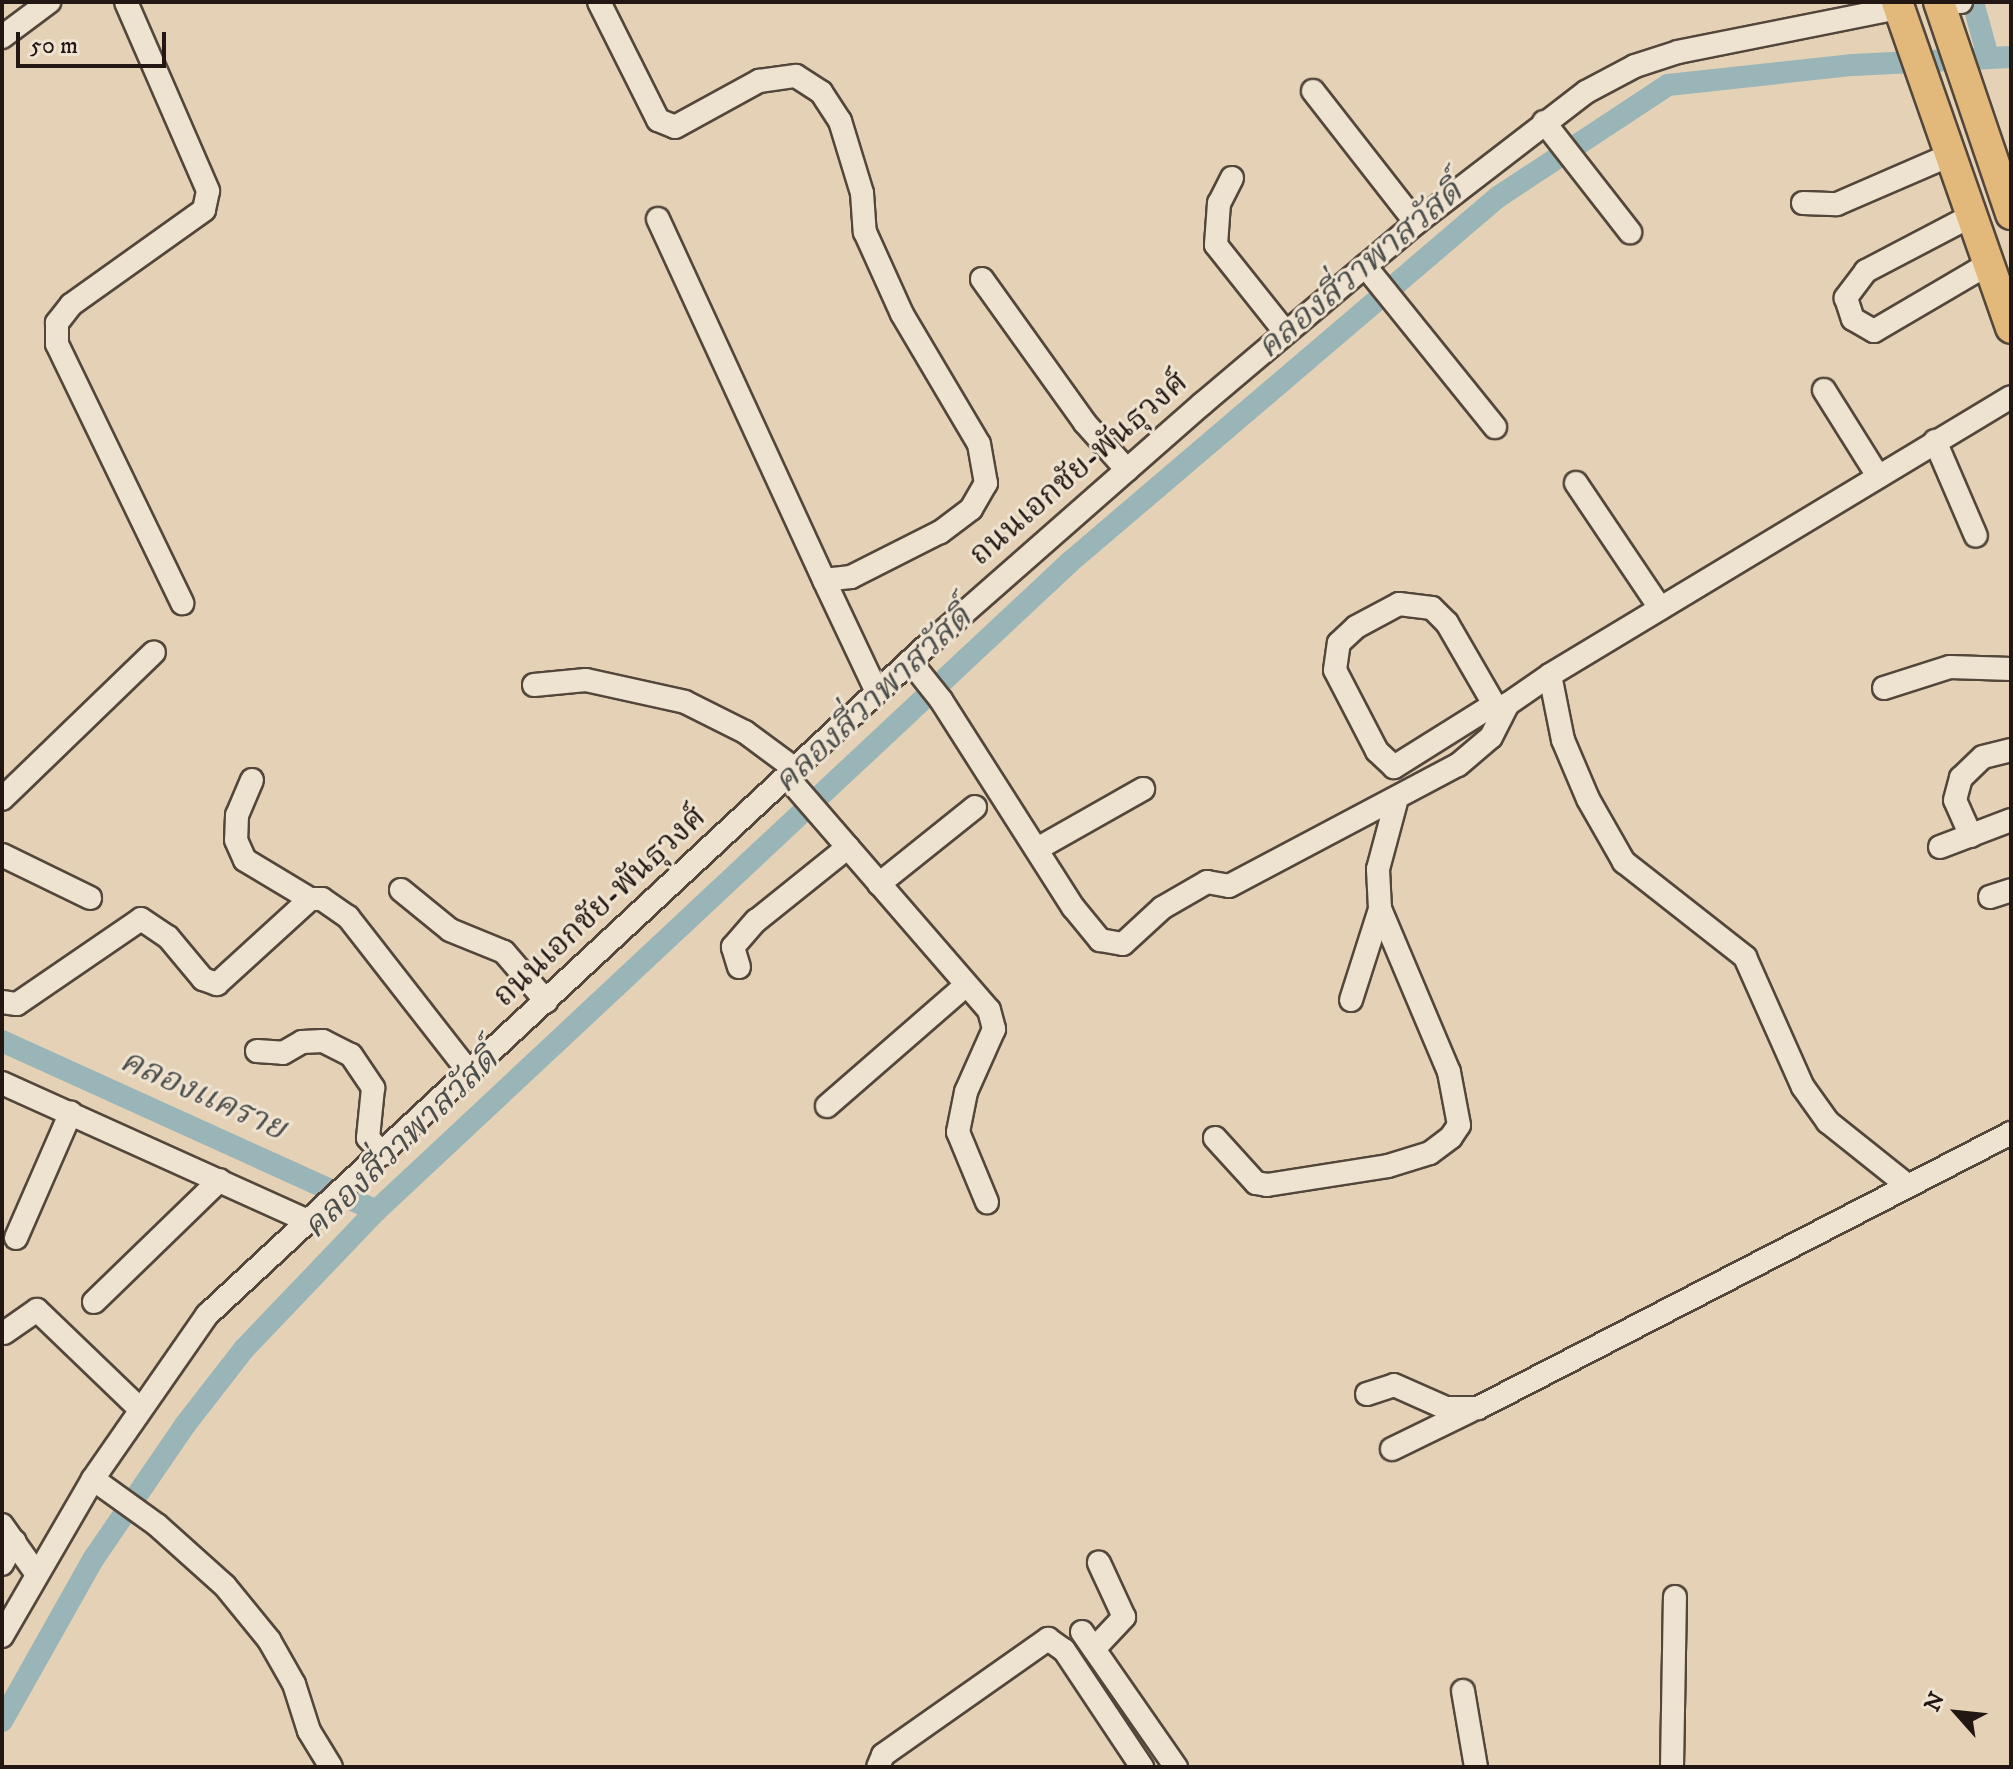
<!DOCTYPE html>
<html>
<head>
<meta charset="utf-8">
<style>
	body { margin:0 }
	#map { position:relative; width:2013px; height:1769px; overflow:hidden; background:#e5d2b6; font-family:"IM FELL DW Pica","Noto Serif Thai",serif }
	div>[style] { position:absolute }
	.canal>* { height:22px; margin:-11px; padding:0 11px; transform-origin:11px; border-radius:11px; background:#99b5b7 }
	.roads { filter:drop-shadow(2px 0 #53463b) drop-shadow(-2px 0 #53463b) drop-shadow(0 2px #53463b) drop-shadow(0 -2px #53463b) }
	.minor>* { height:22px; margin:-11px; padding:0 11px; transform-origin:11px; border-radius:11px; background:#eee2d0 }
	.major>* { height:30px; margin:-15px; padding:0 15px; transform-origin:15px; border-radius:15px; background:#e2b97b }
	span { translate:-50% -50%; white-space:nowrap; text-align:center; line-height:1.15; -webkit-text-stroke:6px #eee2d0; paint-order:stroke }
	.street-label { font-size:32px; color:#221712 }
	.water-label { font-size:34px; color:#4c4e4c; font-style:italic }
	.frame { position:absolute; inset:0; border:4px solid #221712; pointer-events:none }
	.north { position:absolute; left:1917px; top:1673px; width:80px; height:80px; -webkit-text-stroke:6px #eee2d0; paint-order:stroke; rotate:297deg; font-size:22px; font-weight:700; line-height:32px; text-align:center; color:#221712 }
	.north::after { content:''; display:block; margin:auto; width:28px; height:36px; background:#221712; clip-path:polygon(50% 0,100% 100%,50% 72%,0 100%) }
	.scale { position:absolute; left:16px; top:32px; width:150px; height:36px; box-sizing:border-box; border:4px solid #221712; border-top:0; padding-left:10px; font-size:24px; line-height:28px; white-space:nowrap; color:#221712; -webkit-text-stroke:6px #eee2d0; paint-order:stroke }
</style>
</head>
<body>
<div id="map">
	<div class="canal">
		<div style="left:1973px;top:2px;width:57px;rotate:74.7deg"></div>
		<div style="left:2px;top:1041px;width:411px;rotate:24.4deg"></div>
		<div style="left:2px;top:1721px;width:187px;rotate:-60.6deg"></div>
		<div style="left:94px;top:1558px;width:161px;rotate:-55.6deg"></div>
		<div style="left:185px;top:1425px;width:96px;rotate:-52.2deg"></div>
		<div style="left:244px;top:1349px;width:191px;rotate:-46.3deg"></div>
		<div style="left:376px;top:1211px;width:950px;rotate:-43.08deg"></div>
		<div style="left:1070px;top:562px;width:563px;rotate:-40.46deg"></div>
		<div style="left:1498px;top:197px;width:204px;rotate:-33.4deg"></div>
		<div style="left:1668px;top:85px;width:186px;rotate:-6.2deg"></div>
		<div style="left:1853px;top:65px;width:158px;rotate:-2.9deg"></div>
	</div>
	<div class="roads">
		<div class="minor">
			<div style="left:126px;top:2px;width:206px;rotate:66.5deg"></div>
			<div style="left:208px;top:191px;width:19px;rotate:102deg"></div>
			<div style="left:204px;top:210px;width:163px;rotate:144.5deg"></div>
			<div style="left:71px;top:305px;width:23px;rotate:128deg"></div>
			<div style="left:57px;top:323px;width:21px;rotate:90deg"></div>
			<div style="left:57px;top:344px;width:288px;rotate:64.2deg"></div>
			<div style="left:599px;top:2px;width:132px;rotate:63.4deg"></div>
			<div style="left:658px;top:120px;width:18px;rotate:22deg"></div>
			<div style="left:675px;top:127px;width:96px;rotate:-28.7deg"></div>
			<div style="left:759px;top:81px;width:37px;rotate:-8deg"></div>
			<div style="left:796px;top:76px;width:30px;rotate:33deg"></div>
			<div style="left:821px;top:92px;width:35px;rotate:57deg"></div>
			<div style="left:840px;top:121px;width:75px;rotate:73deg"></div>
			<div style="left:862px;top:193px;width:39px;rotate:86deg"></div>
			<div style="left:865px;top:232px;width:90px;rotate:65.7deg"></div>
			<div style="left:902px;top:314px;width:151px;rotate:59.4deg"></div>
			<div style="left:979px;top:444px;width:40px;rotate:80deg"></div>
			<div style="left:986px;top:483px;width:30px;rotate:120deg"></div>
			<div style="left:971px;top:509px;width:39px;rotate:143deg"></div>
			<div style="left:940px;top:532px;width:100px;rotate:153.2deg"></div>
			<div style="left:851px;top:577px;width:27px;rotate:174deg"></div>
			<div style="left:824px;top:580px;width:124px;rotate:64.7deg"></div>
			<div style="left:1957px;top:2px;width:4px"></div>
			<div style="left:2px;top:37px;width:59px;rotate:-36.7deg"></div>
			<div style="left:1313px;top:91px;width:167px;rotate:52deg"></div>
			<div style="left:1544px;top:122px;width:140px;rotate:52deg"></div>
			<div style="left:1232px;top:178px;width:28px;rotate:117deg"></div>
			<div style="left:1219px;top:203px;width:42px;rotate:94.1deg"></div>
			<div style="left:1216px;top:245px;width:112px;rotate:51.5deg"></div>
			<div style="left:1803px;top:203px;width:34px;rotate:2deg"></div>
			<div style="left:1837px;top:204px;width:123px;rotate:-23.4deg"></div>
			<div style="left:1971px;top:216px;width:119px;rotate:152.4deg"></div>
			<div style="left:1866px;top:271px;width:34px;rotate:127deg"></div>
			<div style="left:1846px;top:298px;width:22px;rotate:72deg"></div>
			<div style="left:1853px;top:319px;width:24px;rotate:30deg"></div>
			<div style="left:1874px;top:331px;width:132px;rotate:-30.4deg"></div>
			<div style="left:658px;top:219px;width:397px;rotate:65.3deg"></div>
			<div style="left:1365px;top:266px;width:207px;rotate:51.1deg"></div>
			<div style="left:982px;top:279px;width:177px;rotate:54.4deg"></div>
			<div style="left:1085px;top:423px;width:63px;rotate:48.2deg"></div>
			<div style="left:1824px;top:390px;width:102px;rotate:57.9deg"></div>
			<div style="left:1935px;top:441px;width:103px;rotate:66.7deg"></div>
			<div style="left:1576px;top:483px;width:151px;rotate:56.1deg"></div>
			<div style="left:910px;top:661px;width:50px;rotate:51.5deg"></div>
			<div style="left:941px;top:700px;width:246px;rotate:57.5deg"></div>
			<div style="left:1073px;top:907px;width:43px;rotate:50.7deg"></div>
			<div style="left:1100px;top:940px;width:23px;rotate:10deg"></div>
			<div style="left:1123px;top:944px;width:53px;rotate:-42.7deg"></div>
			<div style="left:1162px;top:908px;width:52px;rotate:-30deg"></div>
			<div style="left:1207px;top:882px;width:22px;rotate:10deg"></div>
			<div style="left:1229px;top:886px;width:259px;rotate:-27.9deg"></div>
			<div style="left:1458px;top:765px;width:43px;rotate:-40.3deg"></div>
			<div style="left:1491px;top:737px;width:37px;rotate:-63deg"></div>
			<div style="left:1508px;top:704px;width:51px;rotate:-34.6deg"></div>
			<div style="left:1550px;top:675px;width:538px;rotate:-31.09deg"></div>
			<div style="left:1550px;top:675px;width:66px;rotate:78.7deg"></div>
			<div style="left:1563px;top:740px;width:64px;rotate:67deg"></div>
			<div style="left:1588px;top:799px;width:73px;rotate:60.3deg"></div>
			<div style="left:1624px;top:862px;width:154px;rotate:38.1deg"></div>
			<div style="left:1745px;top:957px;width:142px;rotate:66deg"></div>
			<div style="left:1803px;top:1087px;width:43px;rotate:54.5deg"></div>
			<div style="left:1828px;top:1122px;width:101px;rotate:38.6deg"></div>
			<div style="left:534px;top:685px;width:52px;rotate:-5.5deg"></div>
			<div style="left:586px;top:680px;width:101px;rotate:12.5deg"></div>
			<div style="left:685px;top:702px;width:67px;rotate:26.6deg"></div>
			<div style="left:745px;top:732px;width:62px;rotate:36.5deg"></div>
			<div style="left:1884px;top:688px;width:69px;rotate:-17.7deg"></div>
			<div style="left:1950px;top:667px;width:61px;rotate:1.9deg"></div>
			<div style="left:1493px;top:705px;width:117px;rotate:147.9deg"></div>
			<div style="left:1394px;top:767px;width:23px;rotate:-137deg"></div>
			<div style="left:1377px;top:751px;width:91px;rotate:-117.4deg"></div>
			<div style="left:1335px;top:670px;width:27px;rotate:-82deg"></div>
			<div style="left:1339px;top:643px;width:23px;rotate:-43deg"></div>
			<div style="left:1356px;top:627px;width:49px;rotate:-28.1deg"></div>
			<div style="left:1399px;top:604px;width:33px;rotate:7deg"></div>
			<div style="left:1432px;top:608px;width:21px;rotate:45deg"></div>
			<div style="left:1447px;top:623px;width:108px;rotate:59.9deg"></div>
			<div style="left:787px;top:777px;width:308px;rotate:49.1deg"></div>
			<div style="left:989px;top:1010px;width:20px;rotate:75deg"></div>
			<div style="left:994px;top:1029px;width:69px;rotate:114deg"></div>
			<div style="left:966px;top:1092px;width:41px;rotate:101.3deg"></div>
			<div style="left:958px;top:1132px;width:76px;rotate:67.5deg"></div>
			<div style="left:252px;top:780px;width:38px;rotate:113deg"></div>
			<div style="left:237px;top:815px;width:25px;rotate:92deg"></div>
			<div style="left:236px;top:840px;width:22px;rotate:66deg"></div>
			<div style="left:245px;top:860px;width:76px;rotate:31deg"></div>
			<div style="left:2px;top:799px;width:211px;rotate:-44deg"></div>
			<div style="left:1971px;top:836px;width:39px;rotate:-114deg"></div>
			<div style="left:1955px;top:800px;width:23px;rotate:-75deg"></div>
			<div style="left:1961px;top:778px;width:30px;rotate:-44deg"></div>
			<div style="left:1983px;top:757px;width:29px;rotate:-14deg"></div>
			<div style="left:1940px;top:847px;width:76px;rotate:-20.8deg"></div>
			<div style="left:1037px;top:849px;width:122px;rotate:-29.5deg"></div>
			<div style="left:2px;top:855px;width:98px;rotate:26deg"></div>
			<div style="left:879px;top:884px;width:123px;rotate:-38.7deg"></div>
			<div style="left:401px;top:890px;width:63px;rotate:39.2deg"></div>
			<div style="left:450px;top:930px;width:58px;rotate:22.2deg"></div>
			<div style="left:504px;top:952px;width:65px;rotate:49.4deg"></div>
			<div style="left:1990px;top:897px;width:22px;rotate:-18deg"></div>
			<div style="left:739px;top:967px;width:21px;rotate:-107deg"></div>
			<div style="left:733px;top:947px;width:35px;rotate:-49deg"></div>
			<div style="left:756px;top:921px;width:118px;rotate:-38.8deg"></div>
			<div style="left:1351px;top:1000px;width:96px;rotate:-72.3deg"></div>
			<div style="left:1380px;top:909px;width:40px;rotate:-92.9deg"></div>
			<div style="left:1378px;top:869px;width:69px;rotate:-75deg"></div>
			<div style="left:2px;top:1002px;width:15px;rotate:8deg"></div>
			<div style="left:17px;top:1004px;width:150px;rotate:-34.4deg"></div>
			<div style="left:141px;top:919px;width:32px;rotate:34deg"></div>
			<div style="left:168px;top:937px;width:55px;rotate:50.2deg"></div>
			<div style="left:203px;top:979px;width:15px;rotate:20deg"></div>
			<div style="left:217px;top:984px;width:126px;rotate:-42.4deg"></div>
			<div style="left:310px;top:899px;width:12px"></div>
			<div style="left:322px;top:899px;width:32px;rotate:35deg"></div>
			<div style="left:348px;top:917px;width:198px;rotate:52deg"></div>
			<div style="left:257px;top:1051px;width:26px;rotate:4deg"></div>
			<div style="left:283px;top:1053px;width:22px;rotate:-30deg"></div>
			<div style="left:302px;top:1042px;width:21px;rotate:-3deg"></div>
			<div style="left:323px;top:1041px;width:31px;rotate:27deg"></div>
			<div style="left:351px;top:1055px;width:40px;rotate:56deg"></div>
			<div style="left:373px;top:1088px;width:50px;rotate:95.7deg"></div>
			<div style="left:368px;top:1138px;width:22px;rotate:47deg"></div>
			<div style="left:2px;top:1083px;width:338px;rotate:24.3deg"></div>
			<div style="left:827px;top:1106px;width:184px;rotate:-41deg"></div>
			<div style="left:1215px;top:1138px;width:61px;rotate:47.7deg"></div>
			<div style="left:1256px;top:1183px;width:11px;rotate:10deg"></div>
			<div style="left:1267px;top:1185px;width:122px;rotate:-8.9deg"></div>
			<div style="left:1388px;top:1166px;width:44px;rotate:-17.2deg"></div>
			<div style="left:1430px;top:1153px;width:26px;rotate:-37deg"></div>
			<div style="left:1451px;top:1137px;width:14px;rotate:-56deg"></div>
			<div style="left:1459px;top:1125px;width:54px;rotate:-100.7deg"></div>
			<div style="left:1449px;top:1072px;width:177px;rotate:-112.9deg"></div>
			<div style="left:16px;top:1238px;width:137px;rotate:-66.4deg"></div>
			<div style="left:94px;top:1302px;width:175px;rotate:-44.1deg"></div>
			<div style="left:4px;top:1333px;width:40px;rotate:-34.9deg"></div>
			<div style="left:37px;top:1310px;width:143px;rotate:43.9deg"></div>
			<div style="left:1367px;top:1394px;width:28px;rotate:-18deg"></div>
			<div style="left:1394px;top:1385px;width:57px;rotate:23.9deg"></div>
			<div style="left:1446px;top:1408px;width:32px"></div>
			<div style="left:1478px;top:1408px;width:600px;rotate:-27.29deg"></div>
			<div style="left:1392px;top:1449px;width:87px;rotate:-26deg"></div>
			<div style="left:93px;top:1479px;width:79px;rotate:35.7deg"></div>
			<div style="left:157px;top:1525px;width:91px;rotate:41.9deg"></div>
			<div style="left:225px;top:1586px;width:70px;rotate:50.8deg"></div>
			<div style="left:269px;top:1640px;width:51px;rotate:60.4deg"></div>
			<div style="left:294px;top:1684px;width:49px;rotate:72.3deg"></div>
			<div style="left:309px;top:1731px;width:42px;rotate:58.6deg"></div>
			<div style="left:2px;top:1525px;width:59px;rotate:54.7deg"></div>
			<div style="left:2px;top:1564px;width:26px;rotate:-61deg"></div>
			<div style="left:1082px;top:1632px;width:165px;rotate:55.2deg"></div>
			<div style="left:2px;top:1636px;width:181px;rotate:-59.9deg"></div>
			<div style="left:93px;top:1479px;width:200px;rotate:-55.2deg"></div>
			<div style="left:207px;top:1315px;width:988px;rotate:-42.91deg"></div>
			<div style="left:931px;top:642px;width:361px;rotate:-41.3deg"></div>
			<div style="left:1202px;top:404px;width:280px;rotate:-40.2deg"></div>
			<div style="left:1416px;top:223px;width:215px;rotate:-37.6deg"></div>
			<div style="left:1586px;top:92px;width:55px;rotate:-28deg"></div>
			<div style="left:1635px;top:66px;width:45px;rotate:-18deg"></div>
			<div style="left:1678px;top:52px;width:225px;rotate:-11.3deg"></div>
			<div style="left:1094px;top:1649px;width:44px;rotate:-46.8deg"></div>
			<div style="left:1124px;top:1617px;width:60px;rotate:-114.8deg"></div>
			<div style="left:1463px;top:1691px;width:77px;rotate:80.3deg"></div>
			<div style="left:878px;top:1767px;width:13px;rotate:-67deg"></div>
			<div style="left:883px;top:1755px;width:202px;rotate:-35.1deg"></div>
			<div style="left:1048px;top:1639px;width:19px;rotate:35deg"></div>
			<div style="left:1064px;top:1650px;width:141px;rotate:56.3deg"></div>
			<div style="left:1672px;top:1767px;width:170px;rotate:-89deg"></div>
		</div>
		<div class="major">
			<div style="left:1897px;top:2px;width:345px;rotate:70.7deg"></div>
			<div style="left:1939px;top:2px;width:224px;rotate:71.2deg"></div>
		</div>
	</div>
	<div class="street-label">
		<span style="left:1079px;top:469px;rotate:-41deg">ถนนเอกชัย-พันธุวงศ์</span>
		<span style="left:600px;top:907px;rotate:-43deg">ถนนเอกชัย-พันธุวงศ์</span>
	</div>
	<div class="water-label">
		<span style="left:1360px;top:270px;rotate:-40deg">คลองสี่วาพาสวัสดิ์</span>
		<span style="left:873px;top:700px;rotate:-43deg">คลองสี่วาพาสวัสดิ์</span>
		<span style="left:203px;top:1095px;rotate:24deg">คลองเเคราย</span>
		<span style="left:401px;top:1144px;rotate:-44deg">คลองสี่วาพาสวัสดิ์</span>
	</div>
	<div class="frame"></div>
	<div class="north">N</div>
	<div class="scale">50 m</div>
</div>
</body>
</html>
